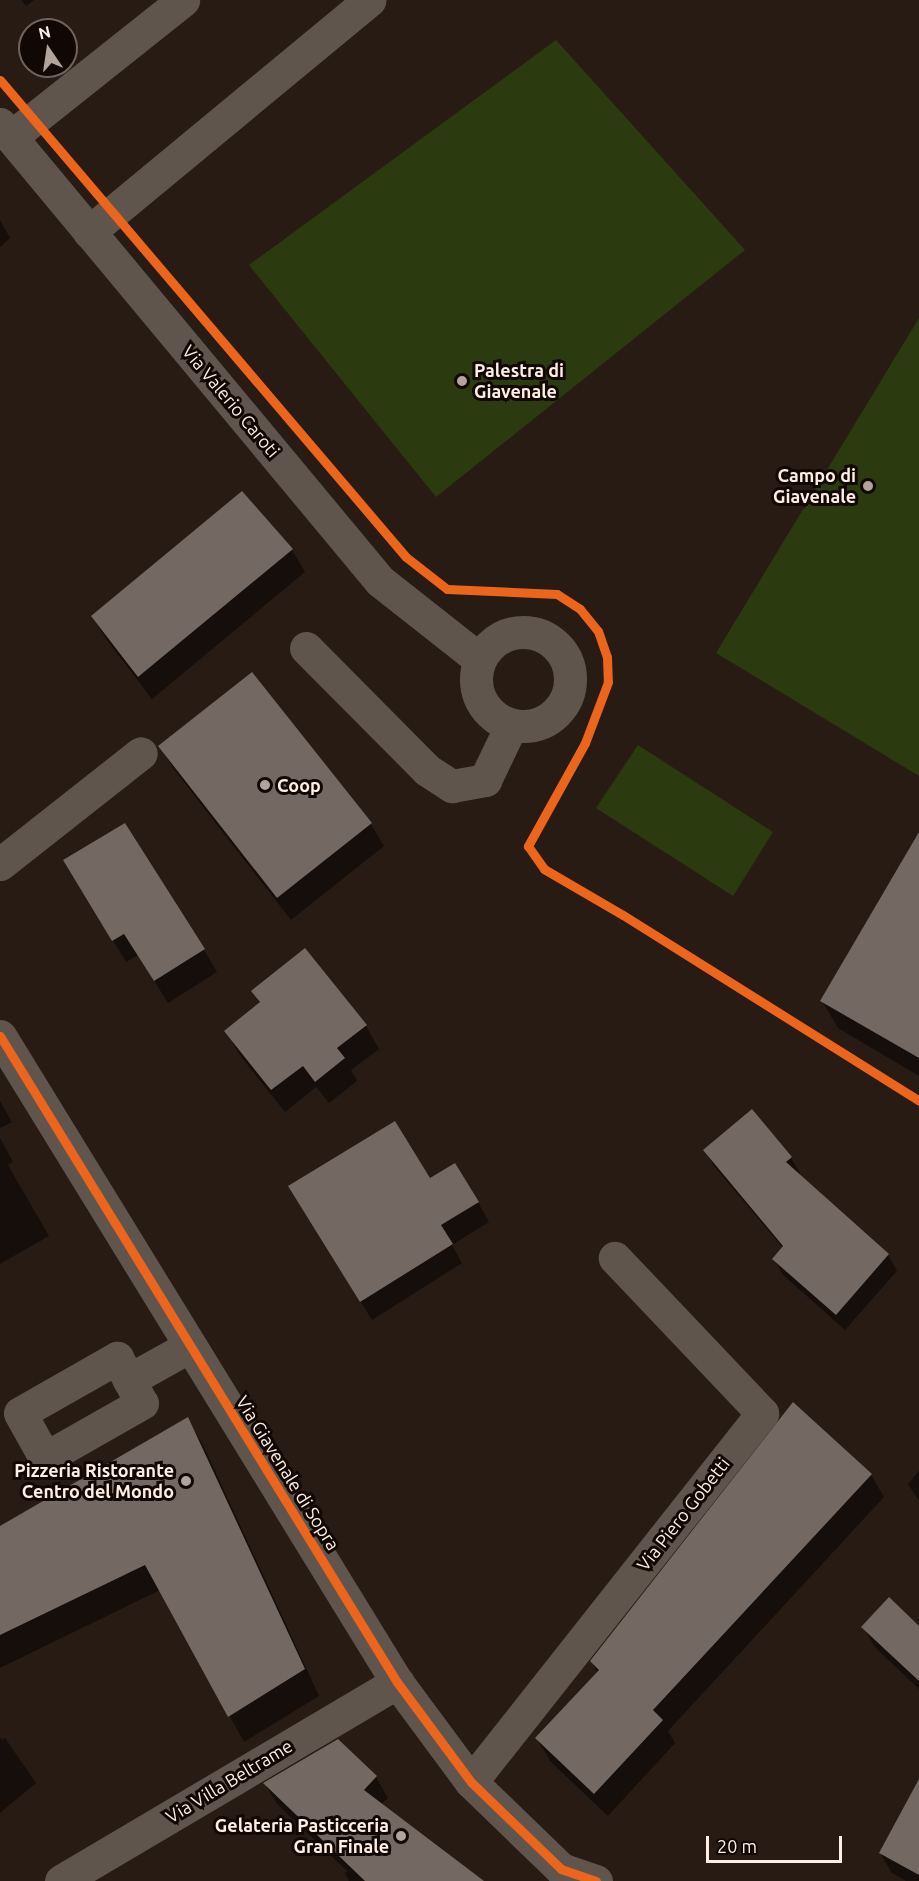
<!DOCTYPE html>
<html>
<head>
<meta charset="utf-8">
<style>
	body { margin:0 }
	#map { position:relative; width:919px; height:1881px; overflow:hidden; background:#281b13; font-family:Ubuntu,sans-serif }
	div>[style] { position:absolute }
	.green>* { inset:0; background:#2b3b0f }
	.shadow>* { inset:0; background:#0007 }
	.building>* { inset:0; background:#746862 }
	.minor>* { height:33px; margin:-16.5px; padding:0 16.5px; transform-origin:16.5px; border-radius:16.5px; background:#5f554c }
	.minor>.ring { margin:-16.5px; padding:0; box-sizing:content-box; background:none; border:33px solid #5f554c; border-radius:50% }
	.cycleway>* { height:9px; margin:-4.5px; padding:0 4.5px; transform-origin:4.5px; border-radius:4.5px; background:#eb651d }
	.dots>* { width:16px; height:16px; translate:-50% -50%; box-sizing:border-box; border:3px solid #110703; border-radius:50% }
	span { translate:-50% -50%; white-space:nowrap; text-align:center; line-height:1.15; -webkit-text-stroke:6px #110703; paint-order:stroke }
	.poi-label { font-size:18px; color:#feeee4; font-weight:700 }
	.left { translate:0 -50%; text-align:left }
	.right { translate:-100% -50%; text-align:right }
	.street-label { font-size:18px; color:#feeee4 }
	.north { position:absolute; left:18px; top:18px; width:60px; height:60px; box-sizing:border-box; background:#110703; border:2px solid #70635d; border-radius:50%; rotate:347deg; font-size:16px; font-weight:700; line-height:24px; text-align:center; color:#feeee4 }
	.north::after { content:''; display:block; margin:auto; width:21px; height:27px; background:#b3a49b; clip-path:polygon(50% 0,100% 100%,50% 72%,0 100%) }
	.scale { position:absolute; left:706px; top:1836px; width:136px; height:27px; box-sizing:border-box; border:3px solid #feeee4; border-top:0; padding-left:8px; font-size:18px; line-height:21px; white-space:nowrap; color:#feeee4; -webkit-text-stroke:4px #110703; paint-order:stroke }
</style>
</head>
<body>
<div id="map">
	<div class="green">
		<div style="clip-path:polygon(556px 40px,745px 250px,436px 497px,249px 265px)"></div>
		<div style="clip-path:polygon(919px 318px,919px 776px,716px 653px)"></div>
		<div style="clip-path:polygon(638px 745px,773px 832px,733px 896px,596px 808px)"></div>
	</div>
	<div class="shadow">
		<div style="clip-path:polygon(21px 0,34px 0,26px 6px)"></div>
		<div style="clip-path:polygon(0 220px,10px 238px,0 247px)"></div>
		<div style="clip-path:polygon(292px 550px,305px 572px,152px 699px,106px 639px,93px 617px)"></div>
		<div style="clip-path:polygon(252px 674px,371px 824px,384px 846px,291px 920px,173px 768px,160px 746px)"></div>
		<div style="clip-path:polygon(919px 837px,919px 1076px,838px 1028px,822px 1001px)"></div>
		<div style="clip-path:polygon(78px 883px,204px 950px,217px 972px,168px 1003px,138px 955px,126px 962px)"></div>
		<div style="clip-path:polygon(253px 991px,366px 1026px,379px 1049px,351px 1070px,357px 1081px,329px 1103px,316px 1087px,285px 1112px,239px 1054px,226px 1031px,260px 1004px)"></div>
		<div style="clip-path:polygon(0 1101px,12px 1122px,0 1128px)"></div>
		<div style="clip-path:polygon(0 1138px,13px 1162px,8px 1165px,49px 1236px,0 1264px)"></div>
		<div style="clip-path:polygon(705px 1150px,791px 1158px,800px 1173px,798px 1175px,888px 1255px,897px 1271px,845px 1330px,783px 1275px,774px 1259px,783px 1248px,714px 1166px)"></div>
		<div style="clip-path:polygon(430px 1180px,478px 1202px,489px 1222px,452px 1245px,462px 1263px,372px 1320px,301px 1205px)"></div>
		<div style="clip-path:polygon(188px 1420px,203px 1445px,319px 1696px,244px 1742px,160px 1590px,0 1668px,0 1528px)"></div>
		<div style="clip-path:polygon(919px 1471px,919px 1501px,908px 1484px)"></div>
		<div style="clip-path:polygon(871px 1475px,884px 1497px,668px 1731px,675px 1743px,608px 1816px,550px 1761px,537px 1739px,598px 1673px,592px 1662px)"></div>
		<div style="clip-path:polygon(863px 1627px,919px 1628px,919px 1689px,875px 1647px)"></div>
		<div style="clip-path:polygon(0 1737px,2px 1740px,5px 1738px,36px 1783px,0 1813px)"></div>
		<div style="clip-path:polygon(338px 1741px,376px 1777px,388px 1798px,381px 1804px,478px 1881px,349px 1881px,345px 1874px,347px 1871px,277px 1804px,265px 1784px)"></div>
		<div style="clip-path:polygon(919px 1803px,919px 1881px,906px 1881px,892px 1873px,880px 1853px)"></div>
	</div>
	<div class="building">
		<div style="clip-path:polygon(242px 491px,293px 549px,138px 677px,91px 616px)"></div>
		<div style="clip-path:polygon(252px 672px,372px 823px,277px 898px,158px 746px)"></div>
		<div style="clip-path:polygon(125px 823px,205px 949px,154px 981px,124px 934px,112px 941px,63px 860px)"></div>
		<div style="clip-path:polygon(919px 832px,919px 1058px,820px 1001px)"></div>
		<div style="clip-path:polygon(305px 948px,367px 1025px,337px 1048px,345px 1058px,315px 1082px,303px 1066px,271px 1090px,224px 1031px,260px 1002px,251px 991px)"></div>
		<div style="clip-path:polygon(752px 1109px,792px 1157px,786px 1162px,889px 1254px,836px 1315px,772px 1259px,783px 1246px,703px 1150px)"></div>
		<div style="clip-path:polygon(395px 1121px,430px 1178px,455px 1163px,479px 1202px,441px 1225px,453px 1244px,360px 1302px,288px 1186px)"></div>
		<div style="clip-path:polygon(793px 1402px,872px 1474px,653px 1710px,663px 1720px,594px 1794px,535px 1738px,599px 1670px,590px 1661px)"></div>
		<div style="clip-path:polygon(188px 1417px,305px 1669px,228px 1717px,145px 1565px,0 1635px,0 1526px)"></div>
		<div style="clip-path:polygon(889px 1597px,919px 1626px,919px 1681px,861px 1627px)"></div>
		<div style="clip-path:polygon(338px 1739px,377px 1776px,364px 1790px,484px 1881px,365px 1881px,263px 1783px)"></div>
		<div style="clip-path:polygon(919px 1779px,919px 1875px,879px 1853px)"></div>
	</div>
	<div class="minor">
		<div style="left:0;top:124px;width:594px;rotate:50.26deg"></div>
		<div style="left:380px;top:581px;width:126px;rotate:38.2deg"></div>
		<div style="left:11px;top:137px;width:220px;rotate:-38.5deg"></div>
		<div style="left:89px;top:232px;width:364px;rotate:-39.6deg"></div>
		<div class="ring" style="left:476px;top:632px;width:61px;height:61px"></div>
		<div style="left:306px;top:648px;width:172px;rotate:45.2deg"></div>
		<div style="left:427px;top:770px;width:30px;rotate:33deg"></div>
		<div style="left:452px;top:786px;width:34px;rotate:-10deg"></div>
		<div style="left:485px;top:780px;width:60px;rotate:-64.3deg"></div>
		<div style="left:0;top:864px;width:179px;rotate:-38.2deg"></div>
		<div style="left:0;top:1036px;width:758px;rotate:58.43deg"></div>
		<div style="left:397px;top:1682px;width:124px;rotate:53.5deg"></div>
		<div style="left:471px;top:1782px;width:125px;rotate:44deg"></div>
		<div style="left:561px;top:1869px;width:37px;rotate:19deg"></div>
		<div style="left:129px;top:1380px;width:26px;rotate:61deg"></div>
		<div style="left:142px;top:1403px;width:112px;rotate:150.4deg"></div>
		<div style="left:45px;top:1458px;width:51px;rotate:-119.1deg"></div>
		<div style="left:20px;top:1413px;width:112px;rotate:-29.6deg"></div>
		<div style="left:117px;top:1358px;width:25px;rotate:61deg"></div>
		<div style="left:129px;top:1380px;width:70px;rotate:-29.1deg"></div>
		<div style="left:471px;top:1782px;width:470px;rotate:-51.7deg"></div>
		<div style="left:762px;top:1413px;width:214px;rotate:-133.5deg"></div>
		<div style="left:61px;top:1881px;width:391px;rotate:-30.6deg"></div>
	</div>
	<div class="cycleway">
		<div style="left:0;top:80px;width:626px;rotate:49.6deg"></div>
		<div style="left:406px;top:557px;width:52px;rotate:38deg"></div>
		<div style="left:447px;top:589px;width:110px;rotate:2.6deg"></div>
		<div style="left:557px;top:594px;width:27px;rotate:33deg"></div>
		<div style="left:580px;top:609px;width:28px;rotate:51deg"></div>
		<div style="left:598px;top:631px;width:28px;rotate:71deg"></div>
		<div style="left:607px;top:657px;width:25px;rotate:88deg"></div>
		<div style="left:608px;top:682px;width:65px;rotate:110.7deg"></div>
		<div style="left:585px;top:743px;width:118px;rotate:119deg"></div>
		<div style="left:528px;top:846px;width:28px;rotate:55deg"></div>
		<div style="left:544px;top:869px;width:91px;rotate:30.2deg"></div>
		<div style="left:623px;top:915px;width:350px;rotate:32.1deg"></div>
		<div style="left:0;top:1036px;width:758px;rotate:58.43deg"></div>
		<div style="left:397px;top:1682px;width:124px;rotate:53.5deg"></div>
		<div style="left:471px;top:1782px;width:125px;rotate:44deg"></div>
		<div style="left:561px;top:1869px;width:37px;rotate:19deg"></div>
	</div>
	<div class="dots">
		<div style="left:462px;top:381px;background:#b3a49b"></div>
		<div style="left:868px;top:486px;background:#b3a49b"></div>
		<div style="left:265px;top:785px;background:#b3a49b"></div>
		<div style="left:186px;top:1481px;background:#b3a49b"></div>
		<div style="left:401px;top:1836px;background:#b3a49b"></div>
	</div>
	<div class="poi-label">
		<span class="left" style="left:474px;top:381px">Palestra di<br>Giavenale</span>
		<span class="right" style="left:856px;top:486px">Campo di<br>Giavenale</span>
		<span class="left" style="left:277px;top:785px">Coop</span>
		<span class="right" style="left:174px;top:1481px">Pizzeria Ristorante<br>Centro del Mondo</span>
		<span class="right" style="left:389px;top:1836px">Gelateria Pasticceria<br>Gran Finale</span>
	</div>
	<div class="street-label">
		<span style="left:231px;top:401px;rotate:50deg">Via Valerio Caroti</span>
		<span style="left:288px;top:1473px;rotate:58deg">Via Giavenale di Sopra</span>
		<span style="left:683px;top:1514px;rotate:-52deg">Via Piero Gobetti</span>
		<span style="left:229px;top:1781px;rotate:-31deg">Via Villa Beltrame</span>
	</div>
	<div class="north">N</div>
	<div class="scale">20 m</div>
</div>
</body>
</html>
